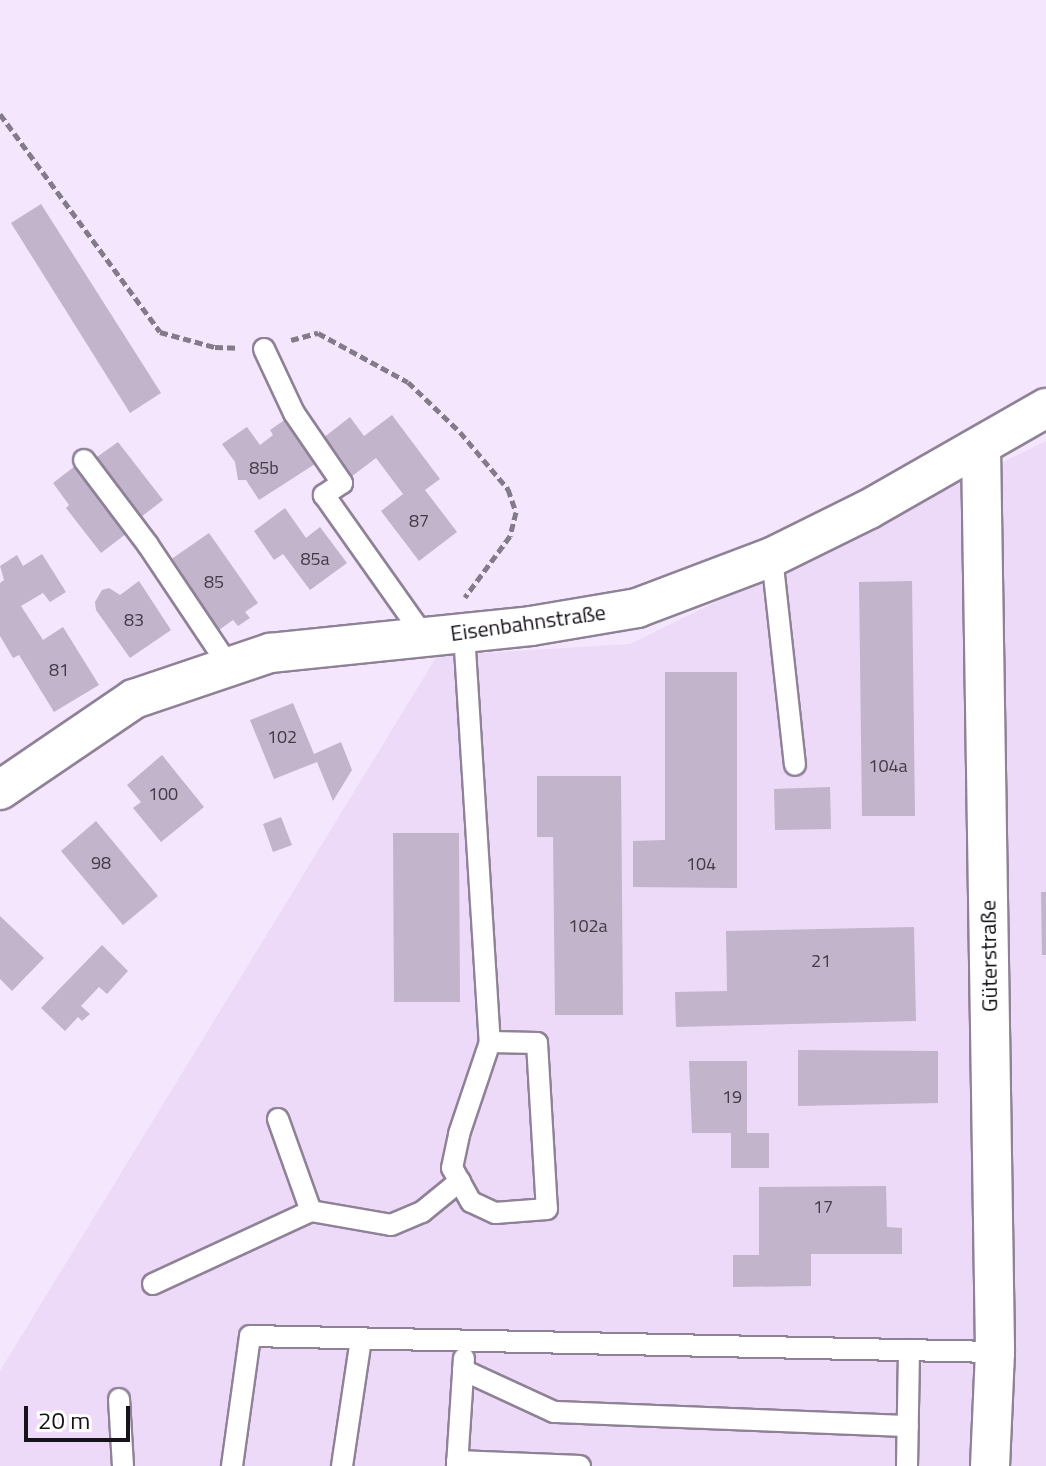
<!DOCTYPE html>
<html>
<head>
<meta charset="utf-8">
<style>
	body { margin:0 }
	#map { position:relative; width:1046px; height:1466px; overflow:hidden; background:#f4e6fd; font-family:"Titillium Web",sans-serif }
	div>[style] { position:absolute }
	.built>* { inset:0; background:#ecdaf8 }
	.building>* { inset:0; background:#c2b4cb }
	.path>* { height:5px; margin-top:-2.5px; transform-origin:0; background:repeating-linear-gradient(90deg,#847b8a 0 8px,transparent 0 12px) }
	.roads { filter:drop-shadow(2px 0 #8f8297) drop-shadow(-2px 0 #8f8297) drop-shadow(0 2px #8f8297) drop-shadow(0 -2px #8f8297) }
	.service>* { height:20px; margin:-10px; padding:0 10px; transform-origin:10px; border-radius:10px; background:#fff }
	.minor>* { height:38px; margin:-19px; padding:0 19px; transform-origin:19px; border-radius:19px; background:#fff }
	span { translate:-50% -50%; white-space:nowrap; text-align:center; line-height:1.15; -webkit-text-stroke:6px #fff; paint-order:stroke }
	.number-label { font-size:18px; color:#423b47 }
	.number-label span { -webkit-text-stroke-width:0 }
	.street-label { font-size:22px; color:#18131b }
	.scale { position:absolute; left:24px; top:1406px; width:106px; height:36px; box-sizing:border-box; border:4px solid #18131b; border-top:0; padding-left:10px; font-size:24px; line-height:28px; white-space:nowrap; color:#18131b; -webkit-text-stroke:6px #fff; paint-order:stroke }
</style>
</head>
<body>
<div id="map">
	<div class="built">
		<div style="clip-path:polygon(1046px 441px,1046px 1466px,0 1466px,0 1371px,437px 656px,630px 644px)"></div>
	</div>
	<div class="building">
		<div style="clip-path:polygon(41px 204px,161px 393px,130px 413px,11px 223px)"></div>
		<div style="clip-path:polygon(392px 415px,440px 479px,425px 490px,457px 532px,419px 561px,381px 511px,403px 494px,376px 458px,347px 480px,318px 442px,350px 417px,364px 436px)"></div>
		<div style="clip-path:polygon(286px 419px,315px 464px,259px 500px,246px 480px,238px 480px,235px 462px,222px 444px,247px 427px,260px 445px,273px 435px,270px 430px)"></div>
		<div style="clip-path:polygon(118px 442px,163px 500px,136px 521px,90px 462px)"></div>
		<div style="clip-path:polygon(79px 463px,131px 530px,101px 553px,66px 508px,69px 505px,53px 483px)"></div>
		<div style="clip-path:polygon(285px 508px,306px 538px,320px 527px,347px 563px,310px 590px,283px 554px,274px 560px,254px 531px)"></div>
		<div style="clip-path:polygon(209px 533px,258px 603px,245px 612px,250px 618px,238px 626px,233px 620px,219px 630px,170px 560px)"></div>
		<div style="clip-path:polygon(42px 554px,66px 592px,50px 602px,43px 593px,21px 606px,43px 640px,63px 627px,99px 685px,54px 712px,19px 655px,13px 658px,0 636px,0 583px,4px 580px,0 566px,17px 555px,23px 566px)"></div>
		<div style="clip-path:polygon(139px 581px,171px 630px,130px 658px,96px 610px,95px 602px,102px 590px,109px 588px,120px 595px)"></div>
		<div style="clip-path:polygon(912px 581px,915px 816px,862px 816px,859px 582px)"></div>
		<div style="clip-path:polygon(665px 672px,737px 672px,737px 888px,633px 887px,633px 841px,665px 840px)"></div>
		<div style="clip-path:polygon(293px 703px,314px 754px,341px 742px,352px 770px,333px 801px,317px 762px,274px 779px,250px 720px)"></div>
		<div style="clip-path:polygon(162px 755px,204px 807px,161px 842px,133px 808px,141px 802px,127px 785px)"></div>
		<div style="clip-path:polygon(537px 776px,621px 776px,623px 1015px,555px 1015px,553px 837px,537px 837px)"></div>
		<div style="clip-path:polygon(830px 787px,831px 829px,775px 830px,774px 789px)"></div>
		<div style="clip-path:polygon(281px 817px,292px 845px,273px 852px,263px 824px)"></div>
		<div style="clip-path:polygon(96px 821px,158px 896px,123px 925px,61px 851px)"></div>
		<div style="clip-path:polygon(393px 833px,459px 833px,460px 1002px,394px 1002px)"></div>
		<div style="clip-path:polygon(1041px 892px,1046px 892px,1046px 955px,1042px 955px)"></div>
		<div style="clip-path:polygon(0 916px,44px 958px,12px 991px,0 979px)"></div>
		<div style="clip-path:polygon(914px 927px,916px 1021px,676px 1027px,675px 992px,727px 991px,726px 931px)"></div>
		<div style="clip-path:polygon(102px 945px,128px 971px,107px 994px,99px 987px,81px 1006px,90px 1014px,82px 1021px,78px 1017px,65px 1031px,41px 1008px)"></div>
		<div style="clip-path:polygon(798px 1050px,938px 1051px,938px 1103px,798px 1106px)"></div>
		<div style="clip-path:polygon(689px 1061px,747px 1061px,747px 1133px,769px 1133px,769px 1168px,731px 1168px,731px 1133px,692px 1133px)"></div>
		<div style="clip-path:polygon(886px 1186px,887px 1227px,902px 1228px,902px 1254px,811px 1254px,811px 1286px,733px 1287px,733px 1255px,759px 1255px,759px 1187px)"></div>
	</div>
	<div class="path">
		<div style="left:0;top:114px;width:270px;rotate:53.7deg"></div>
		<div style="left:160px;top:332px;width:57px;rotate:15.3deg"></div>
		<div style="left:215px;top:347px;width:23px;rotate:2deg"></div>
		<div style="left:291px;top:340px;width:28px;rotate:-15deg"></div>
		<div style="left:318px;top:333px;width:102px;rotate:28.6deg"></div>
		<div style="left:408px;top:382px;width:72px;rotate:43.9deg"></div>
		<div style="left:460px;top:432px;width:75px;rotate:49.9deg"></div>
		<div style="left:508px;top:489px;width:24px;rotate:71deg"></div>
		<div style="left:516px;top:512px;width:25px;rotate:104deg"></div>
		<div style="left:510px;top:536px;width:76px;rotate:126.4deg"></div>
	</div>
	<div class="roads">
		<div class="service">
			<div style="left:264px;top:349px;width:71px;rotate:64.9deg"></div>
			<div style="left:294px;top:413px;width:85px;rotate:55.6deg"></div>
			<div style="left:342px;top:483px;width:22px;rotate:146deg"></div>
			<div style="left:324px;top:495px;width:173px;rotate:54.7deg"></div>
			<div style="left:84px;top:460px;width:106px;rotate:53deg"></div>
			<div style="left:148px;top:545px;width:146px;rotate:56.2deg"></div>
			<div style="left:772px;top:557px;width:209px;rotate:83.7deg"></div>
			<div style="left:464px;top:633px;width:410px;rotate:86.4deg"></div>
			<div style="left:490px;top:1042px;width:47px;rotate:1.2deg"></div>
			<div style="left:537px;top:1043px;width:166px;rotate:86.6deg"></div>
			<div style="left:547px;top:1209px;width:52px;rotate:175.6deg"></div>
			<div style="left:495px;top:1213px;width:26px;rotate:-155deg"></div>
			<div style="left:471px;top:1202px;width:39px;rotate:-119deg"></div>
			<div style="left:452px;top:1168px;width:35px;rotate:-78deg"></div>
			<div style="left:459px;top:1134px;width:97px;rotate:-71.4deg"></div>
			<div style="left:278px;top:1119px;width:98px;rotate:70.3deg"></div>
			<div style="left:153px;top:1284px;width:174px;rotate:-24.8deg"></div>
			<div style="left:311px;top:1211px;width:81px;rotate:9.9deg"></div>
			<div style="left:391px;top:1225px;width:34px;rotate:-23deg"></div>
			<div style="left:422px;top:1212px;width:49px;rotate:-39.2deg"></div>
			<div style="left:463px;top:1370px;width:100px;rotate:24.8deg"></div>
			<div style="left:554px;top:1412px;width:354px;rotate:2.3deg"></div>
			<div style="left:119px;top:1399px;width:67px;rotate:86.6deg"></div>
			<div style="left:457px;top:1461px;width:123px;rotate:2.3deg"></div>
			<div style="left:232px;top:1466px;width:131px;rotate:-82.1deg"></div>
			<div style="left:250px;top:1336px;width:745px;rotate:1.23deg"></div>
			<div style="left:342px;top:1466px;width:128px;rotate:-81.5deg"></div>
			<div style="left:457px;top:1466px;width:108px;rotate:-86.3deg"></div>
			<div style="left:907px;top:1466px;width:116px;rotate:-89deg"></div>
		</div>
		<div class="minor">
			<div style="left:981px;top:447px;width:905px;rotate:89.11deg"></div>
			<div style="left:995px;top:1352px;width:114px;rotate:92.5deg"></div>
			<div style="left:0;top:790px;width:162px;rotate:-34.2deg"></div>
			<div style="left:134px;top:699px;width:144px;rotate:-18.7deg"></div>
			<div style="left:270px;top:653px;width:262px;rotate:-5.9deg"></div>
			<div style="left:531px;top:626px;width:108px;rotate:-9.6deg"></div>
			<div style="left:637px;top:608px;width:144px;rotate:-20.7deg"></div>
			<div style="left:772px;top:557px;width:108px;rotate:-26.3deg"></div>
			<div style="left:869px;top:509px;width:204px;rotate:-29.7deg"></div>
		</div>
	</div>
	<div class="number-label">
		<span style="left:264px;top:468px">85b</span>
		<span style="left:419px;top:521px">87</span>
		<span style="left:315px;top:559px">85a</span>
		<span style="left:214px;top:582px">85</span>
		<span style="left:134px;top:620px">83</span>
		<span style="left:59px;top:670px">81</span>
		<span style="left:282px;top:737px">102</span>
		<span style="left:888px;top:766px">104a</span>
		<span style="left:163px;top:794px">100</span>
		<span style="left:101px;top:863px">98</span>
		<span style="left:701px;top:864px">104</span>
		<span style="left:588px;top:926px">102a</span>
		<span style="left:821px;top:961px">21</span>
		<span style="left:732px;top:1097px">19</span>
		<span style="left:823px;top:1207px">17</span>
	</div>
	<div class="street-label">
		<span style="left:528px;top:623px;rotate:-8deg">Eisenbahnstraße</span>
		<span style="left:989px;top:956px;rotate:-91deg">Güterstraße</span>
	</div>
	<div class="scale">20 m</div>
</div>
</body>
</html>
